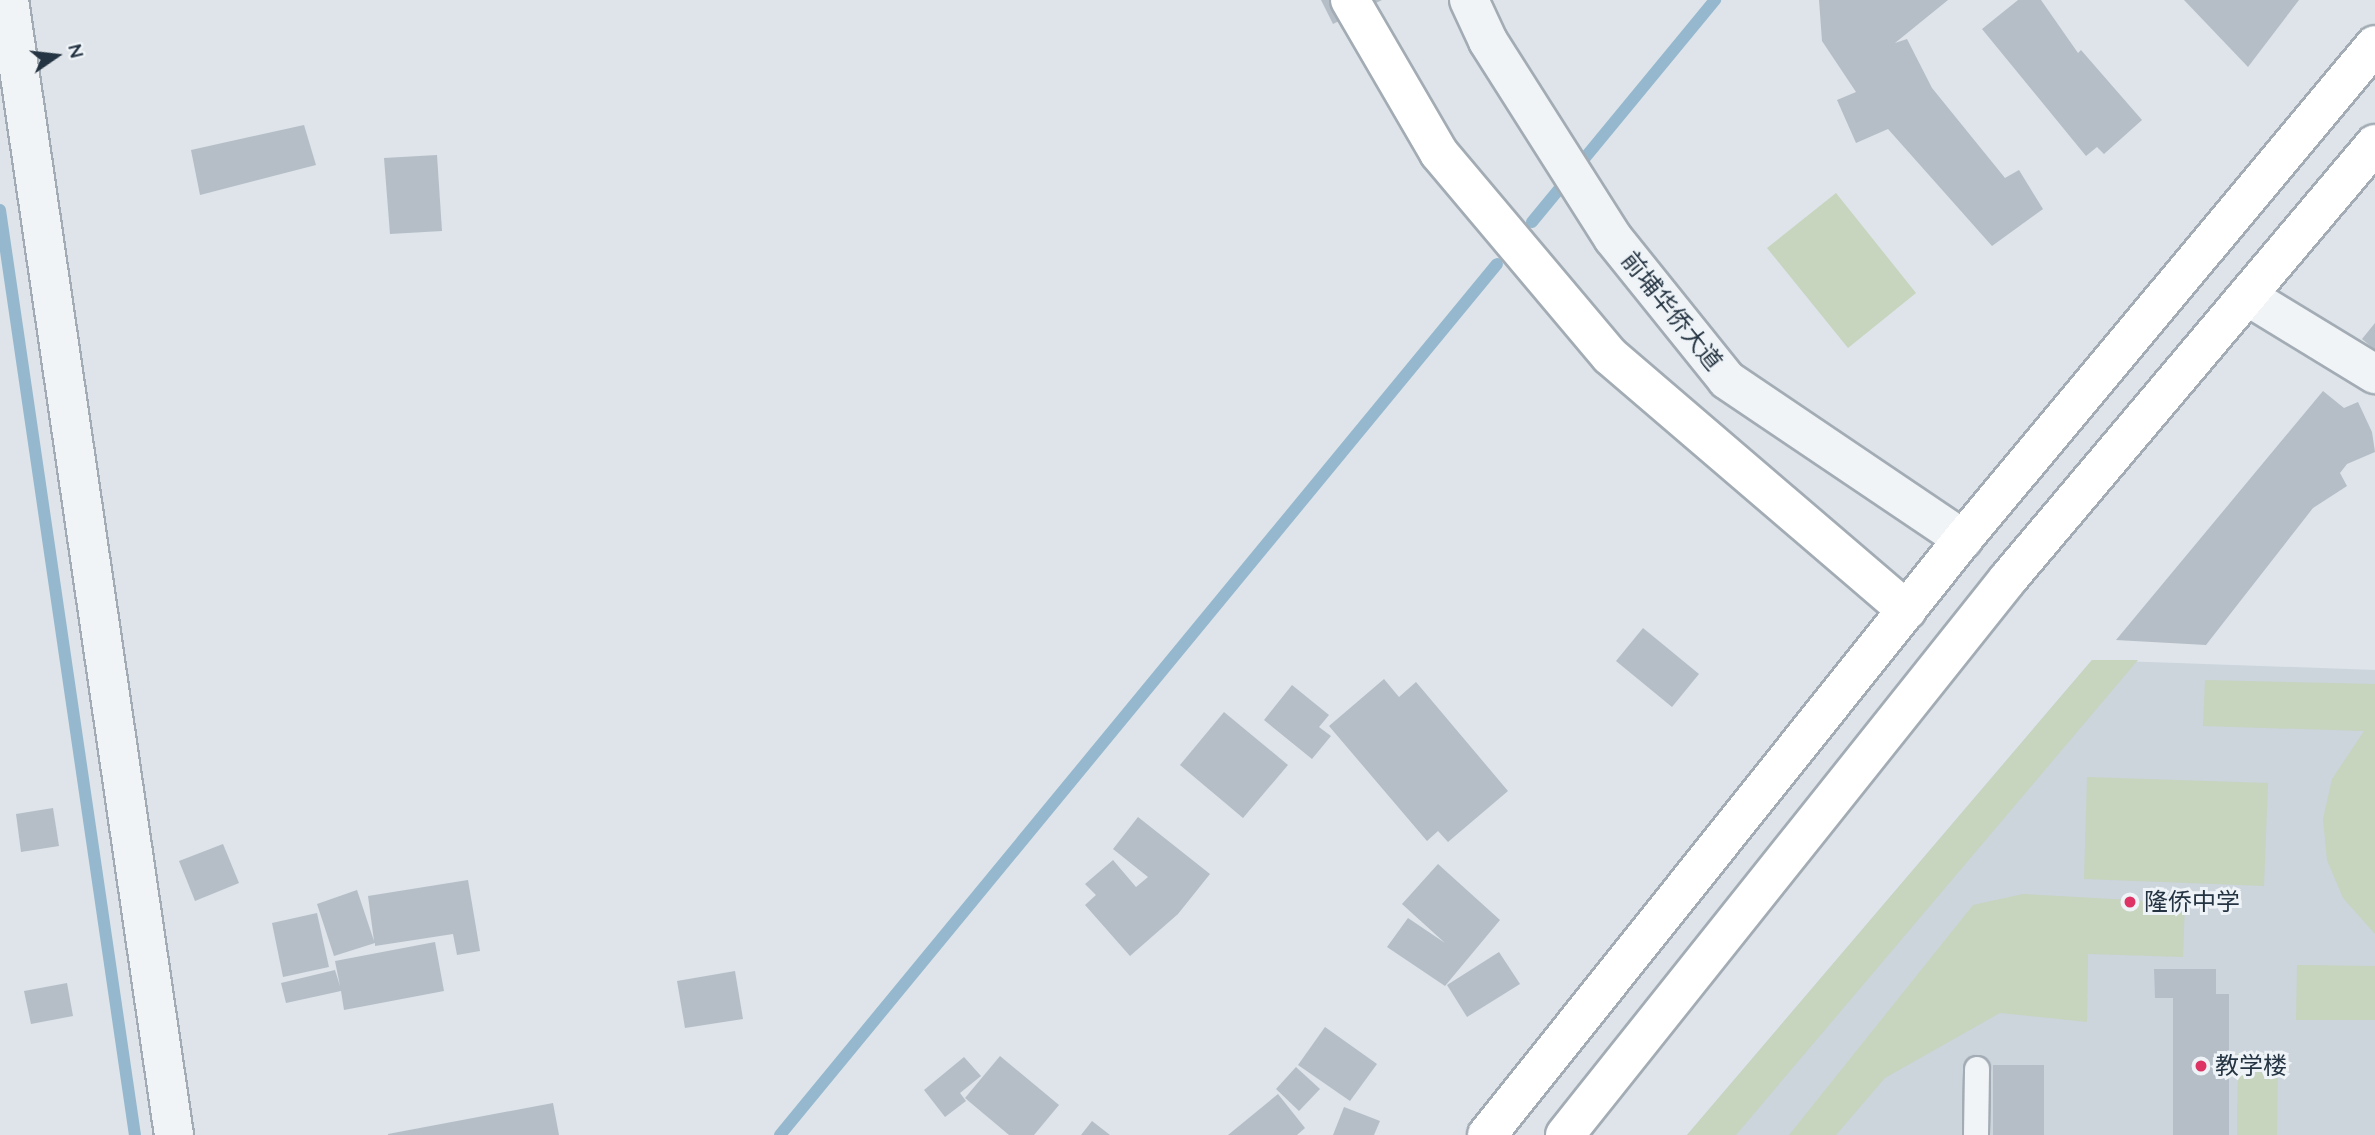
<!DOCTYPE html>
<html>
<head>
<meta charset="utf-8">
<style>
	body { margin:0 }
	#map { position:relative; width:2375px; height:1135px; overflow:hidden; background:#dee4e9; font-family:Quicksand,"Noto Sans SC",sans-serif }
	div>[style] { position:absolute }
	.built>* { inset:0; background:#ccd4dc }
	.green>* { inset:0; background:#c7d4be }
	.stream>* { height:12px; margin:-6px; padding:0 6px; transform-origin:6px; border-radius:6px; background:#95b8ce }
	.building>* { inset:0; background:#b5bec7 }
	.roads { filter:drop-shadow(2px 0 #a3acb4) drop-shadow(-2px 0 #a3acb4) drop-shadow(0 2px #a3acb4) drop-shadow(0 -2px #a3acb4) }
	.service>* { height:24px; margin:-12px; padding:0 12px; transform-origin:12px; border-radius:12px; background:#f1f4f7 }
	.minor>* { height:38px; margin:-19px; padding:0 19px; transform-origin:19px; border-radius:19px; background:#f1f4f7 }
	.primary>* { height:38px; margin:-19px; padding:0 19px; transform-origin:19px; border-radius:19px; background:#fff }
	.motorway>* { height:38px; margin:-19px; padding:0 19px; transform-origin:19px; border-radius:19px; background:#fff }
	.dots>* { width:19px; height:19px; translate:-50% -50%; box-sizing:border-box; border:4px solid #eef3f7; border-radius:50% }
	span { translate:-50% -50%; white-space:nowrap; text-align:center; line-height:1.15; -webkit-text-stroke:6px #eef3f7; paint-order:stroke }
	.street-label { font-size:24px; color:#253442 }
	.poi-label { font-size:24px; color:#253442 }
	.left { translate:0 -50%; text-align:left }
	.north { position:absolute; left:21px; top:21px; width:70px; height:70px; -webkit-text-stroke:5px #eef3f7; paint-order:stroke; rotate:76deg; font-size:19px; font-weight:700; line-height:28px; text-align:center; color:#253442 }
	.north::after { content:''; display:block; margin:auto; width:24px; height:32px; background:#253442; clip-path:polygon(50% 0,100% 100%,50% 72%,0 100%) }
</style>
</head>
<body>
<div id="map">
	<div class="built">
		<div style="clip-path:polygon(2092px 660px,2375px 670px,2375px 1135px,1687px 1135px)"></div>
	</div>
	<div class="green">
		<div style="clip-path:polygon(1836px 193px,1916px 293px,1848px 348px,1767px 248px)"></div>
		<div style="clip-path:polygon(2092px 660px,2138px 660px,1736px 1135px,1687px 1135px)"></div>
		<div style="clip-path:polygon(2205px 680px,2375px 684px,2375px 934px,2343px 898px,2327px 860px,2323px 819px,2332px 779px,2364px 731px,2203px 726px)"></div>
		<div style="clip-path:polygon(2087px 777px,2268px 783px,2264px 886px,2084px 879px)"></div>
		<div style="clip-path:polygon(2023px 894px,2185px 903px,2183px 957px,2088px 954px,2087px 1022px,2000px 1013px,1885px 1078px,1836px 1135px,1789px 1135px,1973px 905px)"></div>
		<div style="clip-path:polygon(2297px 965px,2375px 966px,2375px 1020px,2296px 1020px)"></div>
		<div style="clip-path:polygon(2238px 1053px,2278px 1053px,2277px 1135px,2237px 1135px)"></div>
	</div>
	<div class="stream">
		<div style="left:0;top:210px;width:935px;rotate:81.7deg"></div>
		<div style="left:1532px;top:222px;width:288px;rotate:-50.5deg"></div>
		<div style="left:780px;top:1135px;width:1128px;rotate:-50.54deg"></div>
	</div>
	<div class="building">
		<div style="clip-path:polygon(1321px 0,1382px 0,1333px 24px)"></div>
		<div style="clip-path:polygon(1819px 0,1948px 0,1895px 43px,1907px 39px,1932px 88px,2005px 178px,2019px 170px,2043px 209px,1992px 246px,1888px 129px,1856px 143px,1837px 100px,1856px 92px,1822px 41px)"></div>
		<div style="clip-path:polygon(2018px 0,2041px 0,2078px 53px,2081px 50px,2142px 120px,2104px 154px,2097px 147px,2086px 156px,1982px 29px)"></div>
		<div style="clip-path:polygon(2184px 0,2299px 0,2248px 67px)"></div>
		<div style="clip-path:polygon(304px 125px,316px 165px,200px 195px,191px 150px)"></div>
		<div style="clip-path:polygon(437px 155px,442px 231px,390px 234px,384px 158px)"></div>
		<div style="clip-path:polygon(2375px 323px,2375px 350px,2362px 339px)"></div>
		<div style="clip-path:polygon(2323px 391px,2344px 408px,2358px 402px,2372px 432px,2375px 452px,2347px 464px,2340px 473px,2347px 486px,2313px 508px,2206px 645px,2116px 640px)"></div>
		<div style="clip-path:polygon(1643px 628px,1699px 674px,1672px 707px,1616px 661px)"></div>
		<div style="clip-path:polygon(1384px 679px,1399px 697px,1416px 682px,1508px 791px,1448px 842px,1438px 831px,1427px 841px,1329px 726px)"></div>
		<div style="clip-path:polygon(1292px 685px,1329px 715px,1319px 727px,1331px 736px,1312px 759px,1264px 720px)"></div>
		<div style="clip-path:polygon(1224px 712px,1288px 765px,1243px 818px,1180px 765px)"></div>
		<div style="clip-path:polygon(53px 808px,59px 846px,21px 852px,16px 814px)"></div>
		<div style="clip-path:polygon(1138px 817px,1210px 874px,1178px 914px,1130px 956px,1085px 905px,1096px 895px,1085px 884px,1113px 860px,1136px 887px,1148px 877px,1113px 849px)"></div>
		<div style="clip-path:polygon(223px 844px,239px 883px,195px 901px,179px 861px)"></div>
		<div style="clip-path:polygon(1438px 864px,1500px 920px,1445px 986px,1387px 947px,1408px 918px,1445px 943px,1402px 904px)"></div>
		<div style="clip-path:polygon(468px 880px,480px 951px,457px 955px,453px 934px,375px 946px,375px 943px,334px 956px,317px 904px,357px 890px,374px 941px,368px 896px)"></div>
		<div style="clip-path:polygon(317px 913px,329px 967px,283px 977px,272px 923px)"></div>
		<div style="clip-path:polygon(435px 942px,444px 991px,344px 1010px,341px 991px,286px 1003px,281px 983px,335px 970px,340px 986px,335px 961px)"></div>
		<div style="clip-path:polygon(1499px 952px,1520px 984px,1467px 1017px,1447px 985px)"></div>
		<div style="clip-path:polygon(2154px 969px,2216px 969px,2216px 994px,2229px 994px,2229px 1135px,2173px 1135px,2173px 998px,2155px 998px)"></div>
		<div style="clip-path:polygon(735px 971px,743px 1019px,685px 1028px,677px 981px)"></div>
		<div style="clip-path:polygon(67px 983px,73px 1016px,31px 1024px,24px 991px)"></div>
		<div style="clip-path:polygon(1325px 1027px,1377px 1064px,1350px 1101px,1298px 1065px)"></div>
		<div style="clip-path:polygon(1000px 1056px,1059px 1105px,1034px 1135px,1009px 1135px,965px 1098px)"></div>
		<div style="clip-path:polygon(964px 1057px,981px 1076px,960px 1093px,966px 1101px,945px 1117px,924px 1090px)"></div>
		<div style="clip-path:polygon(1993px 1065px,2044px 1065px,2044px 1135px,1993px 1135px)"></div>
		<div style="clip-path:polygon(1296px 1067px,1320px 1089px,1299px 1111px,1276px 1089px)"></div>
		<div style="clip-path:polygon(1278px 1094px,1305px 1128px,1297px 1135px,1228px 1135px)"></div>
		<div style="clip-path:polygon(553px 1103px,559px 1135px,388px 1135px,388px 1134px)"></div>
		<div style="clip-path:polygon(1344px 1107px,1380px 1121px,1374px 1135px,1333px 1135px)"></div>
		<div style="clip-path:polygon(1092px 1121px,1110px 1135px,1081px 1135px)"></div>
	</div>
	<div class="roads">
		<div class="service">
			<div style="left:1976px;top:1135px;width:66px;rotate:-89.1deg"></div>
		</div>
		<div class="minor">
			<div style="left:9px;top:0;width:1147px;rotate:81.73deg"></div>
			<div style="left:1469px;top:0;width:45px;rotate:65.1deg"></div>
			<div style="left:1488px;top:41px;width:233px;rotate:57.6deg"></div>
			<div style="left:1613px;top:238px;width:182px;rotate:51.2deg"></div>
			<div style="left:1727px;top:380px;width:285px;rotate:34deg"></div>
			<div style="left:2247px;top:296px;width:150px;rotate:31.4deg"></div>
		</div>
		<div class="primary">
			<div style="left:1487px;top:1135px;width:763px;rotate:-51.39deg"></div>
			<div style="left:1963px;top:539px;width:643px;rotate:-50.17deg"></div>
			<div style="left:1565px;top:1135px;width:711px;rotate:-51.45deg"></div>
			<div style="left:2008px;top:579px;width:569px;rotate:-49.85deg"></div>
		</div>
		<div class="motorway">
			<div style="left:1350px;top:0;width:177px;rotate:59.8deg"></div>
			<div style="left:1439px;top:153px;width:265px;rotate:49.9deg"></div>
			<div style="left:1610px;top:356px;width:391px;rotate:40.6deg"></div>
		</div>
	</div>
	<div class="dots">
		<div style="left:2130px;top:902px;background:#dd3465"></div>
		<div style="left:2201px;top:1066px;background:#dd3465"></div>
	</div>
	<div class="street-label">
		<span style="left:1672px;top:311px;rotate:51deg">前埔华侨大道</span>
	</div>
	<div class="poi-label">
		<span class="left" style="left:2144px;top:902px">隆侨中学</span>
		<span class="left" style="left:2215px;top:1066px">教学楼</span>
	</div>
	<div class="north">N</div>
</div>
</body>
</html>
